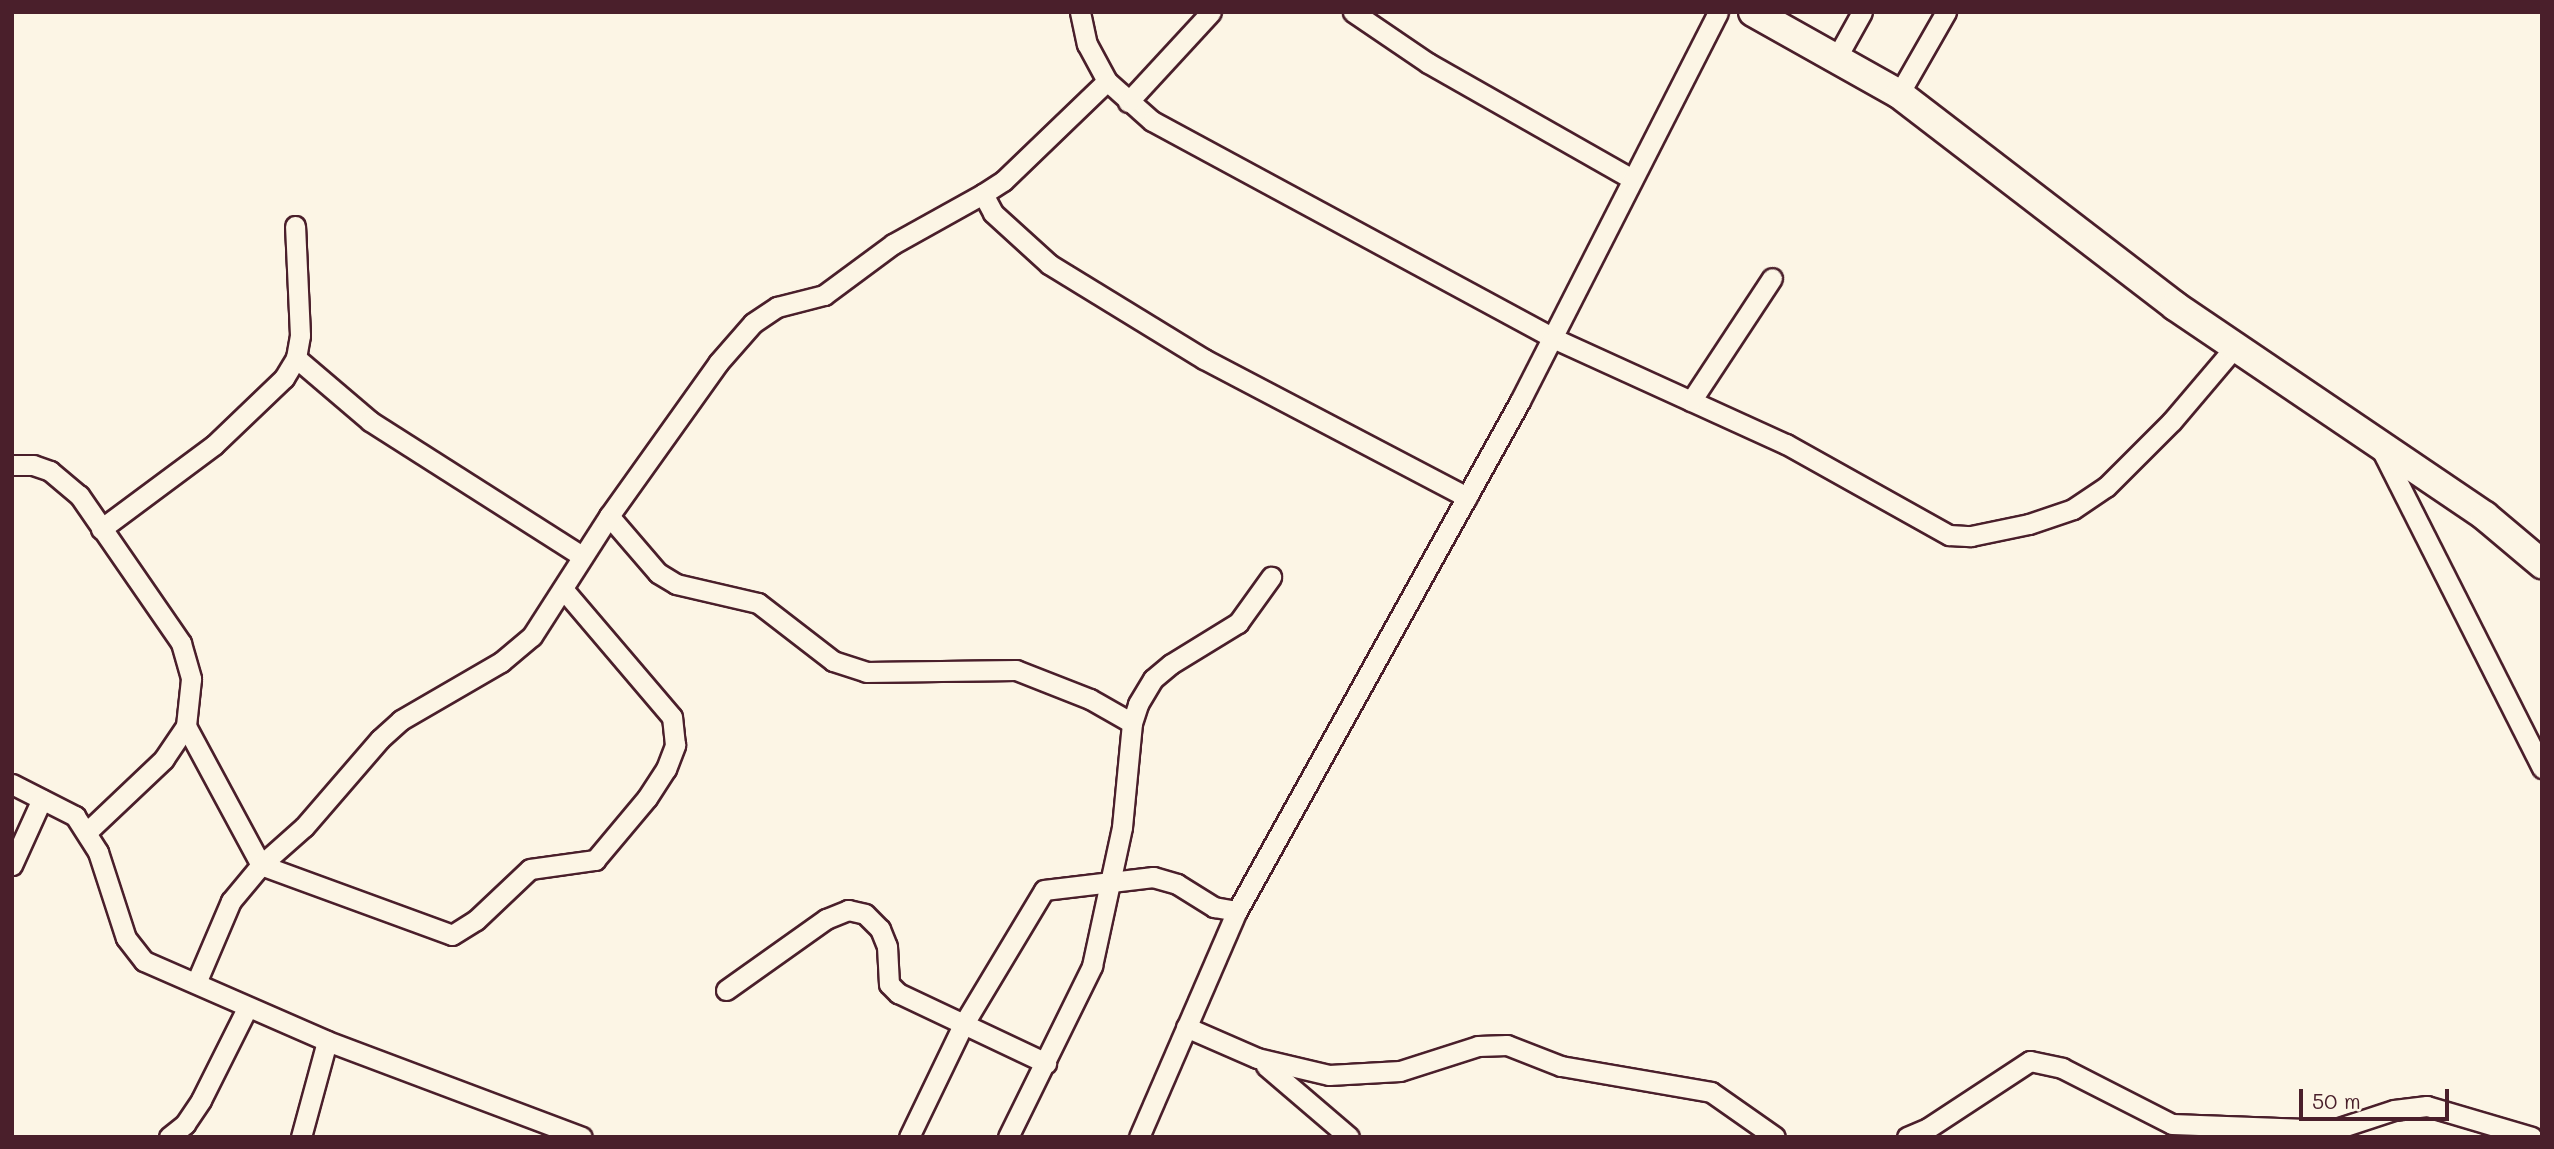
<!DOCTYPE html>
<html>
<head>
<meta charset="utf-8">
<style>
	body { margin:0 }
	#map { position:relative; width:2554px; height:1149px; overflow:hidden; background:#fcf5e5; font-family:Mali,sans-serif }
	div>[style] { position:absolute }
	.roads { filter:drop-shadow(2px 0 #4a1f2b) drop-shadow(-2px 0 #4a1f2b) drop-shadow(0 2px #4a1f2b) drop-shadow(0 -2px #4a1f2b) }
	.street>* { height:19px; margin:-9.5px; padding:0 9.5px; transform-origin:9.5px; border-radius:9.5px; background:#fcf5e5 }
	.secondary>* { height:28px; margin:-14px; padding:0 14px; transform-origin:14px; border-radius:14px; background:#fcf5e5 }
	span { translate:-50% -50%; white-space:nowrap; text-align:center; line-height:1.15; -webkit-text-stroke:5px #fcf5e5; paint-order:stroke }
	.frame { position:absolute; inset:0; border:14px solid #4a1f2b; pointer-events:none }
	.scale { position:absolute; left:2299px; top:1089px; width:150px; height:32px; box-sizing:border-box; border:4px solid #4a1f2b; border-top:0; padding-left:9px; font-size:21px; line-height:24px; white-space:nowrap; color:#4a1f2b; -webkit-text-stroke:5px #fcf5e5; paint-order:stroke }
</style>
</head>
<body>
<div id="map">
	<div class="roads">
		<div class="street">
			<div style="left:1080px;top:12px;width:33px;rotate:78deg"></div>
			<div style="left:1087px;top:44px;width:42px;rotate:61.6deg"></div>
			<div style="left:1107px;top:81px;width:60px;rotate:41.6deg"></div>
			<div style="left:1152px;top:121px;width:456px;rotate:28.4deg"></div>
			<div style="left:1553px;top:338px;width:256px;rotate:24.5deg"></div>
			<div style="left:1786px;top:444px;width:187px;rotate:29.2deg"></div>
			<div style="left:1949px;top:535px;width:22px;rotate:3deg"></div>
			<div style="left:1971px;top:536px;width:59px;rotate:-11.7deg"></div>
			<div style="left:2029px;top:524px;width:46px;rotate:-18.8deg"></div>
			<div style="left:2073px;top:509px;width:40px;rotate:-34deg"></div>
			<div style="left:2106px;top:487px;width:93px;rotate:-45deg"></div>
			<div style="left:2172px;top:421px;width:96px;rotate:-49.7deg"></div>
			<div style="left:1353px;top:12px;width:91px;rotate:34.2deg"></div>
			<div style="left:1428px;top:63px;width:235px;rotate:29.6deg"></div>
			<div style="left:1837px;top:57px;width:51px;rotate:-60.9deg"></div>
			<div style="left:1107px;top:81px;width:144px;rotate:136.1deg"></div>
			<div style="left:1003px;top:181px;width:24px;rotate:147deg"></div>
			<div style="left:983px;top:194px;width:21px;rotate:62deg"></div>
			<div style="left:993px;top:213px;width:76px;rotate:42.3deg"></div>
			<div style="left:1049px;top:264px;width:182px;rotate:31.5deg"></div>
			<div style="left:1204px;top:359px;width:297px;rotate:27.7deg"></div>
			<div style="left:1899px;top:94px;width:95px;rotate:-60.2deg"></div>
			<div style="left:1128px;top:102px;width:122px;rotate:-47.3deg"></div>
			<div style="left:296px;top:358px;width:97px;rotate:40.4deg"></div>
			<div style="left:370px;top:421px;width:251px;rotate:32.5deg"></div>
			<div style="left:1691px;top:401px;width:147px;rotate:-56.6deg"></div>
			<div style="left:2379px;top:445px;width:362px;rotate:63.2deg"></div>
			<div style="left:12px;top:465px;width:21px"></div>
			<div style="left:33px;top:465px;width:18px;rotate:19deg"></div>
			<div style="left:50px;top:471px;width:38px;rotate:40deg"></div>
			<div style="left:79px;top:495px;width:180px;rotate:55.4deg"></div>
			<div style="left:181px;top:643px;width:37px;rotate:74deg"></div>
			<div style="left:191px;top:679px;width:47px;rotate:96.1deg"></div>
			<div style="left:186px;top:726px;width:40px;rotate:124deg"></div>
			<div style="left:164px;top:759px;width:106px;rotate:136.5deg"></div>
			<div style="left:609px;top:516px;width:75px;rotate:49.3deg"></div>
			<div style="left:658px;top:573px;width:21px;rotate:31deg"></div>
			<div style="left:676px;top:584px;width:84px;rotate:13deg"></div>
			<div style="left:758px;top:603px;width:95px;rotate:37.7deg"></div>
			<div style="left:833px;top:661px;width:35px;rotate:18deg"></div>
			<div style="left:866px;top:672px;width:150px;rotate:-0.8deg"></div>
			<div style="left:1016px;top:670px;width:79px;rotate:21.4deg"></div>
			<div style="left:1090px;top:699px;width:48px;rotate:29.7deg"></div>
			<div style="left:101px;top:529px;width:141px;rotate:-36.6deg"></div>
			<div style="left:214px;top:445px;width:97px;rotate:-43.7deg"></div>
			<div style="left:284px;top:378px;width:23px;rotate:-59deg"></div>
			<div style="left:296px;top:358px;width:23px;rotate:-80deg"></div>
			<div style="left:300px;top:335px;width:109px;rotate:-92.6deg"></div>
			<div style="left:186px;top:726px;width:158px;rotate:61.7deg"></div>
			<div style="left:261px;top:865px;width:203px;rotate:20.1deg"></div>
			<div style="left:452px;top:935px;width:28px;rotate:-32deg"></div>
			<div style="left:476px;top:920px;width:74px;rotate:-43.4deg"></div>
			<div style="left:530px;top:869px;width:66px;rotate:-7.9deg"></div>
			<div style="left:595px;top:860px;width:81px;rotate:-50deg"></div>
			<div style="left:647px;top:798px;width:35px;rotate:-57deg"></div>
			<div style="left:666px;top:769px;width:26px;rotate:-69deg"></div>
			<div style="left:675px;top:745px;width:28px;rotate:-96deg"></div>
			<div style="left:672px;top:717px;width:168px;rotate:-130.4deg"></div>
			<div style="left:12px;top:784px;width:71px;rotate:26.9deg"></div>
			<div style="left:75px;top:816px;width:43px;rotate:57.4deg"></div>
			<div style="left:98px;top:852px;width:90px;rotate:72deg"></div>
			<div style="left:126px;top:938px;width:29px;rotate:52deg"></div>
			<div style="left:144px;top:961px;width:200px;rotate:23.6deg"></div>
			<div style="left:327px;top:1041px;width:272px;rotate:20.6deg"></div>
			<div style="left:12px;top:865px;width:72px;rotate:-65.6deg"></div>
			<div style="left:196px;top:983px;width:89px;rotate:-66.9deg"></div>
			<div style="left:231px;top:901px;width:47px;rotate:-50.2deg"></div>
			<div style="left:261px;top:865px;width:57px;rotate:-41.5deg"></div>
			<div style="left:304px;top:827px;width:116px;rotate:-49.2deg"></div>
			<div style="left:380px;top:739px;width:28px;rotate:-42deg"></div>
			<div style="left:401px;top:720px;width:116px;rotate:-30.1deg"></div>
			<div style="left:501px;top:662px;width:40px;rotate:-40deg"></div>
			<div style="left:532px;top:636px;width:143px;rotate:-57.3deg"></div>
			<div style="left:609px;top:516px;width:188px;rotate:-54.5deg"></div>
			<div style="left:718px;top:363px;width:53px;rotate:-48.8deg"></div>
			<div style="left:753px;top:323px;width:29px;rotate:-34deg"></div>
			<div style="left:777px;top:307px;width:49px;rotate:-14.3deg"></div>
			<div style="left:824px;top:295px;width:86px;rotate:-36.5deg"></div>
			<div style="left:893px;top:244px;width:103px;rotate:-29.1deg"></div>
			<div style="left:726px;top:990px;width:123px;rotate:-35.4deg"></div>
			<div style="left:826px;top:919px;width:24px;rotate:-22deg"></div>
			<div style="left:848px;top:910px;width:17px;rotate:13deg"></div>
			<div style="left:865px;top:914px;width:21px;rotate:45deg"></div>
			<div style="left:880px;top:929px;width:18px;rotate:68deg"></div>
			<div style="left:887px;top:946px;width:38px;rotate:87deg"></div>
			<div style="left:889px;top:984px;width:13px;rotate:45deg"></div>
			<div style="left:898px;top:993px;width:164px;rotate:25.3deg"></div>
			<div style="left:1186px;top:1027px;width:77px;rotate:23.6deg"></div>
			<div style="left:1257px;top:1058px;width:74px;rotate:13.3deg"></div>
			<div style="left:1329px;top:1075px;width:71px;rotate:-3.2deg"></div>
			<div style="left:1400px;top:1071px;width:82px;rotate:-17.8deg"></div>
			<div style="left:1478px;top:1046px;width:29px;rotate:-2deg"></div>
			<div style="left:1507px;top:1045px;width:58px;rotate:21.3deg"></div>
			<div style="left:1561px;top:1066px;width:152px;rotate:9.8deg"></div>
			<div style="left:1711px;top:1092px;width:78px;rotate:35.1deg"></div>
			<div style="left:1266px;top:1066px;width:109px;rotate:40.5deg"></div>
			<div style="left:169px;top:1137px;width:21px;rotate:-39deg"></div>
			<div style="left:185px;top:1124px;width:29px;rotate:-56deg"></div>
			<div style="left:201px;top:1100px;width:103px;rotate:-63.4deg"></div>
			<div style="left:301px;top:1137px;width:99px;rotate:-74.8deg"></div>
			<div style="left:909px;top:1137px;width:124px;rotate:-64.3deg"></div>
			<div style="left:963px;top:1025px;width:157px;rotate:-59deg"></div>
			<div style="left:1044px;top:890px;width:110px;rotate:-6.8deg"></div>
			<div style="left:1153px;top:877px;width:25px;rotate:16deg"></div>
			<div style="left:1177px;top:884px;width:44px;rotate:31.9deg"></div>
			<div style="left:1214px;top:907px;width:23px;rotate:10deg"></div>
			<div style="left:1008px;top:1137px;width:191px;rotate:-63.8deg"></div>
			<div style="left:1092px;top:966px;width:142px;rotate:-77.8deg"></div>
			<div style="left:1122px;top:827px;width:104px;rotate:-84.5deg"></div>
			<div style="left:1132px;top:723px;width:20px;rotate:-72deg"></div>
			<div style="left:1138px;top:704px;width:29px;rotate:-59deg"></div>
			<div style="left:1153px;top:679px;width:23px;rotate:-40deg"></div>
			<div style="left:1171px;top:664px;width:79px;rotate:-31.5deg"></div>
			<div style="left:1238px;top:623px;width:57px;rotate:-54.3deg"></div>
			<div style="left:1139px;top:1137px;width:246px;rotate:-66.6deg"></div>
			<div style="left:1237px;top:911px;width:583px;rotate:-60.97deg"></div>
			<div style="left:1520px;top:401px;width:436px;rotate:-63deg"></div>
			<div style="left:1907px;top:1137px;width:23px;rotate:-23deg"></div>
			<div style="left:1928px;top:1128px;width:122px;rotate:-33.3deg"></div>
			<div style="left:2030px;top:1061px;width:33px;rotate:12deg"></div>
			<div style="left:2062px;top:1068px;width:123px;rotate:27deg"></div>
			<div style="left:2172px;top:1124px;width:161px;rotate:2.1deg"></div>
			<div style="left:2333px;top:1130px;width:64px;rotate:-18.2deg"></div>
			<div style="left:2394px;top:1110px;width:33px;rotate:-7deg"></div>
			<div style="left:2427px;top:1106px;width:109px;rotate:16.4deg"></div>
		</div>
		<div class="secondary">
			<div style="left:1753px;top:12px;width:167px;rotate:29.3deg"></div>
			<div style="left:1899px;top:94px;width:348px;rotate:37.5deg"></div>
			<div style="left:2175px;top:306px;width:374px;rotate:34.1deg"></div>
			<div style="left:2485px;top:516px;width:75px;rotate:40.1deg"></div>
		</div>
	</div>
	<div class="frame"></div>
	<div class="scale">50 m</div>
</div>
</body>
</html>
